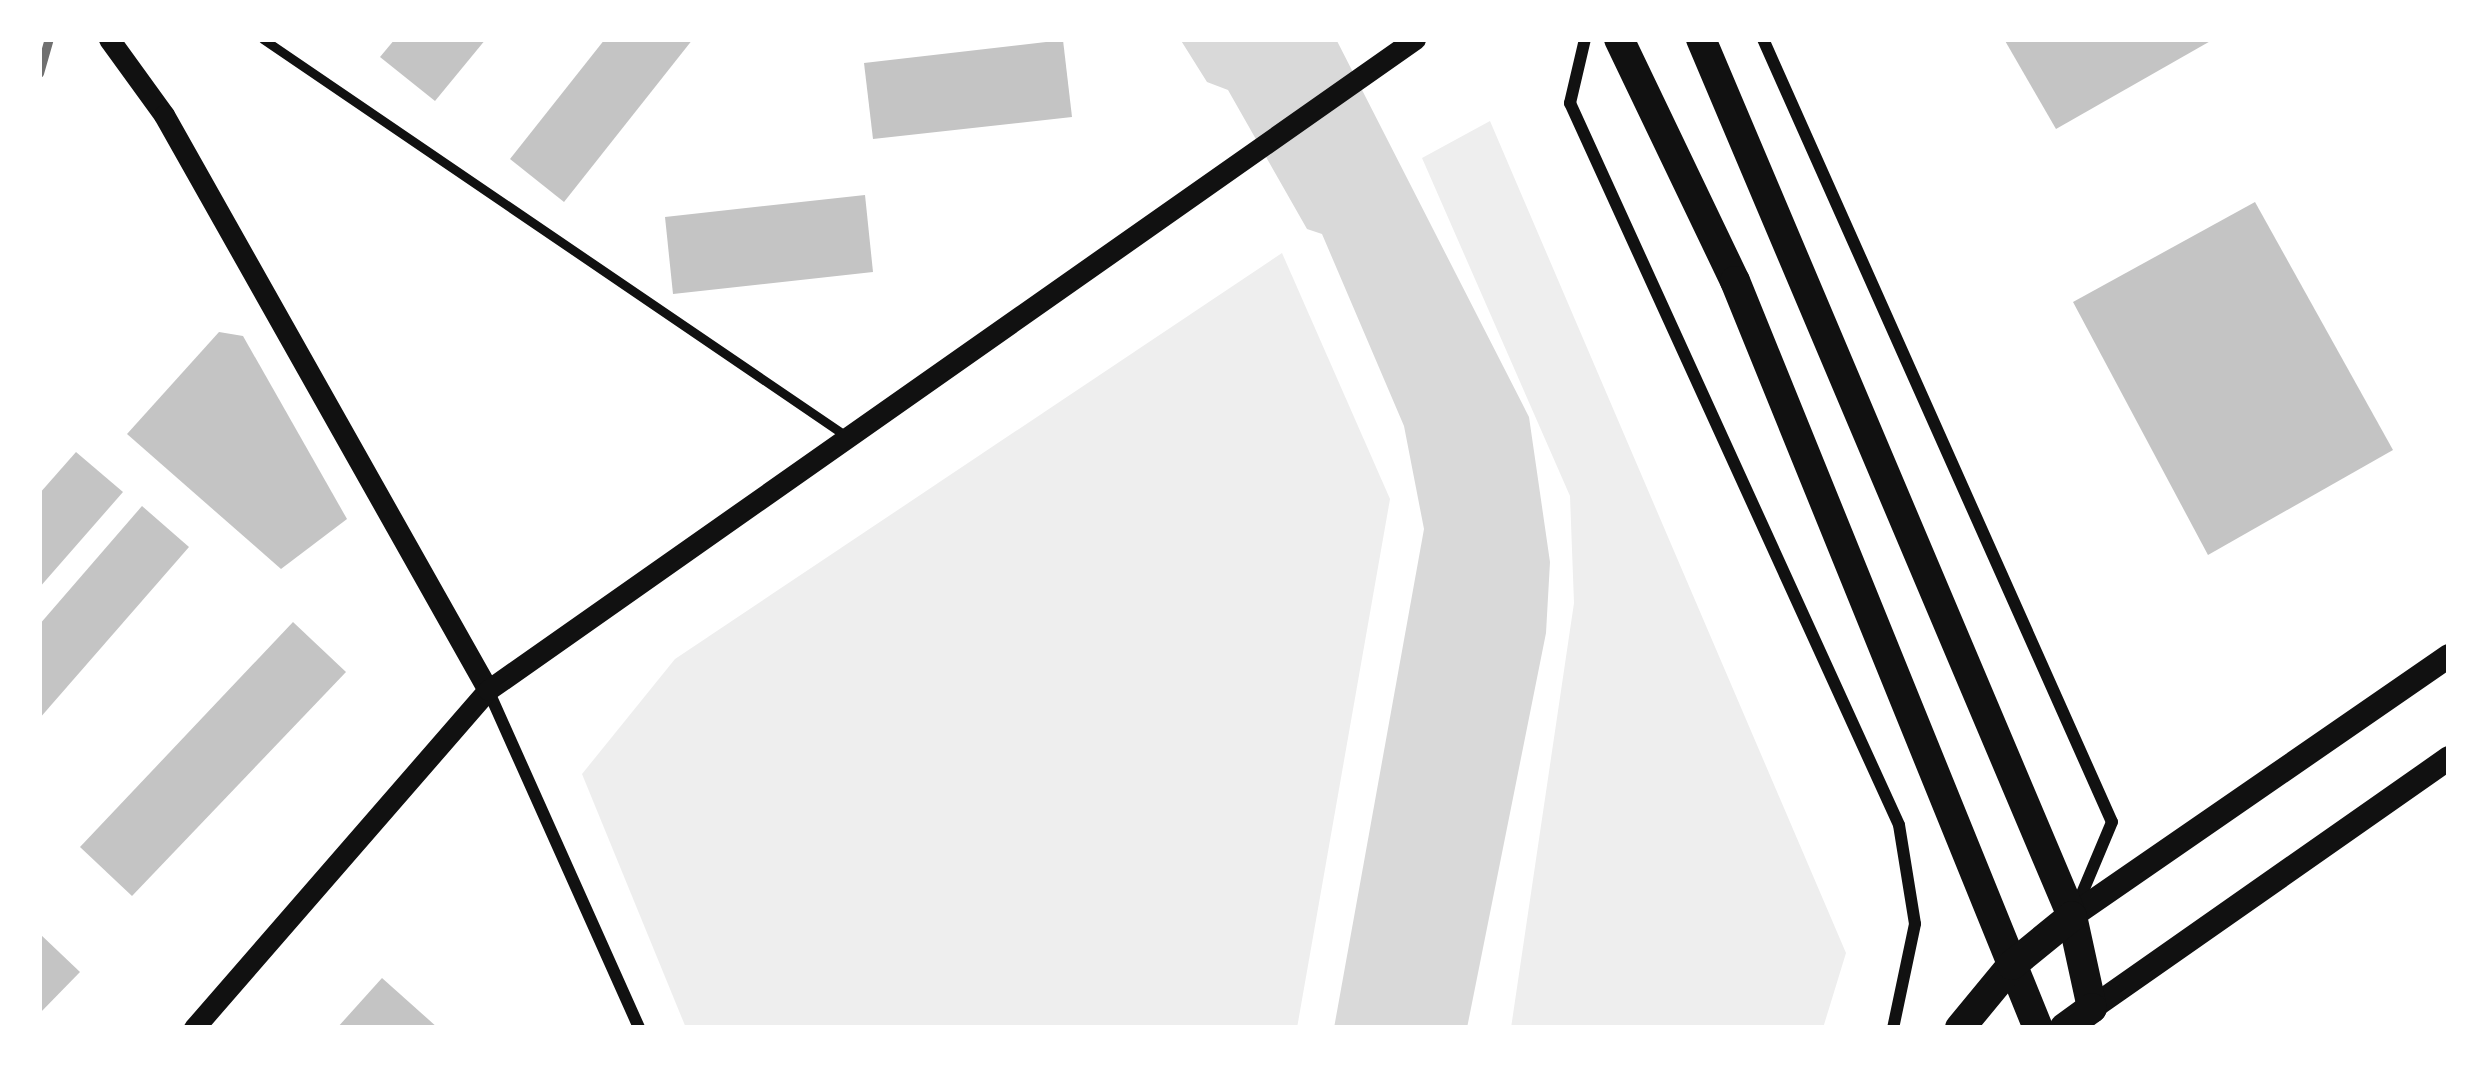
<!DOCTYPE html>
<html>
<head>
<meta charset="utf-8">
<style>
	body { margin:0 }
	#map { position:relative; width:2488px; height:1067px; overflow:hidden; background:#fff; font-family:"Source Sans 3",sans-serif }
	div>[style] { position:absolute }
	.green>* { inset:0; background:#eee }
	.water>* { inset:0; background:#d9d9d9 }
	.building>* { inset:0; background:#c4c4c4 }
	.service>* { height:9px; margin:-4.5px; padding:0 4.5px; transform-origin:4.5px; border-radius:4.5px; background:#111 }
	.minor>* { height:12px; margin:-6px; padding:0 6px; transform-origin:6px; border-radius:6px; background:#111 }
	.tertiary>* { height:21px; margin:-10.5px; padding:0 10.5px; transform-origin:10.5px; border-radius:10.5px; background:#111 }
	.secondary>* { height:24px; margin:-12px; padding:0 12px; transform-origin:12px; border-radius:12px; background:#111 }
	.trunk>* { height:30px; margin:-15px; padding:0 15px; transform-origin:15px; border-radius:15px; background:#111 }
	.rail>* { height:9px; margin:-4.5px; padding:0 4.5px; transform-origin:4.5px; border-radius:4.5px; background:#707070 }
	span { translate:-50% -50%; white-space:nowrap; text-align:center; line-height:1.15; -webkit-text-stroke:12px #fff; paint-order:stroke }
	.frame { position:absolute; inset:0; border:42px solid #fff; pointer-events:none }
</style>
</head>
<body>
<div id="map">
	<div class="green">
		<div style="clip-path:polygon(1490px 121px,1846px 953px,1823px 1028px,1511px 1028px,1574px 603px,1570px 496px,1422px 158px)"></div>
		<div style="clip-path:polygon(1282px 253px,1390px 499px,1297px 1028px,686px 1028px,582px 774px,675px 659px)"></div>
	</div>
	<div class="water">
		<div style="clip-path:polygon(1180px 39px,1336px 39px,1529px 417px,1550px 562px,1546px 633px,1467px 1028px,1334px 1028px,1424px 529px,1404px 426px,1322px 234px,1307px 229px,1228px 90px,1207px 82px)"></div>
	</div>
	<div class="building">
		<div style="clip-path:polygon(395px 39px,486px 39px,435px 101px,380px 57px)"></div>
		<div style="clip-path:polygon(605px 39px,693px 39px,564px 202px,510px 159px)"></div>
		<div style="clip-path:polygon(2004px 39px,2214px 39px,2056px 129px)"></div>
		<div style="clip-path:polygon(1063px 40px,1072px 117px,873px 139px,864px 63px)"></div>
		<div style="clip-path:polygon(865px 195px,873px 272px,673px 294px,665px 217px)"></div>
		<div style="clip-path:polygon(2255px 202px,2393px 450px,2208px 555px,2073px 302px)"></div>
		<div style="clip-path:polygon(219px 332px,243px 336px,347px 519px,281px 569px,127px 434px)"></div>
		<div style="clip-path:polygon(76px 452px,123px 492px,39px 588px,39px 494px)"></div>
		<div style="clip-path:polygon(142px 506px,189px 547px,39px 719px,39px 625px)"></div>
		<div style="clip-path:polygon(293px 622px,346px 672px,132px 896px,80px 847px)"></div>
		<div style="clip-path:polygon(39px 933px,80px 972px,39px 1014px)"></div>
		<div style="clip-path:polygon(382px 978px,438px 1028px,337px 1028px)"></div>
	</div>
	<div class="service">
		<div style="left:263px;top:39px;width:705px;rotate:34.25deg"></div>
	</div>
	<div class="minor">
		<div style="left:1585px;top:39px;width:66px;rotate:103.2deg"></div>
		<div style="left:1570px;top:103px;width:793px;rotate:65.5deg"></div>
		<div style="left:1899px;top:825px;width:100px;rotate:80.8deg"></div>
		<div style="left:1915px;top:924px;width:106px;rotate:101.9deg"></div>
		<div style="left:1763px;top:39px;width:857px;rotate:65.98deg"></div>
		<div style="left:2112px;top:822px;width:95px;rotate:112.8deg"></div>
		<div style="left:488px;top:690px;width:370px;rotate:65.9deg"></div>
	</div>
	<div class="tertiary">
		<div style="left:109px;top:39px;width:94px;rotate:54.1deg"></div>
		<div style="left:164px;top:115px;width:660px;rotate:60.6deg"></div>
		<div style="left:194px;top:1028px;width:448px;rotate:-49deg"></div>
		<div style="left:488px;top:690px;width:1133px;rotate:-35.08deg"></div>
	</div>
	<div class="secondary">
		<div style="left:2072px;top:916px;width:458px;rotate:-34.6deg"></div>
		<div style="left:2092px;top:1008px;width:436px;rotate:-35deg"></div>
	</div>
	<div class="trunk">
		<div style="left:1619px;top:39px;width:268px;rotate:64.4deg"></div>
		<div style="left:1735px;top:281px;width:806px;rotate:67.92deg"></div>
		<div style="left:1701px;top:39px;width:952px;rotate:67.07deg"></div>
		<div style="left:2072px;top:916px;width:94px;rotate:77.7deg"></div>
		<div style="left:2092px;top:1008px;width:34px;rotate:144deg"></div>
		<div style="left:1960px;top:1028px;width:82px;rotate:-50.5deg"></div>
		<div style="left:2012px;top:965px;width:77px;rotate:-39.2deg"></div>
	</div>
	<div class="rail">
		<div style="left:39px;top:73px;width:35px;rotate:-74deg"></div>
	</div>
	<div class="frame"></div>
</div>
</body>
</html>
